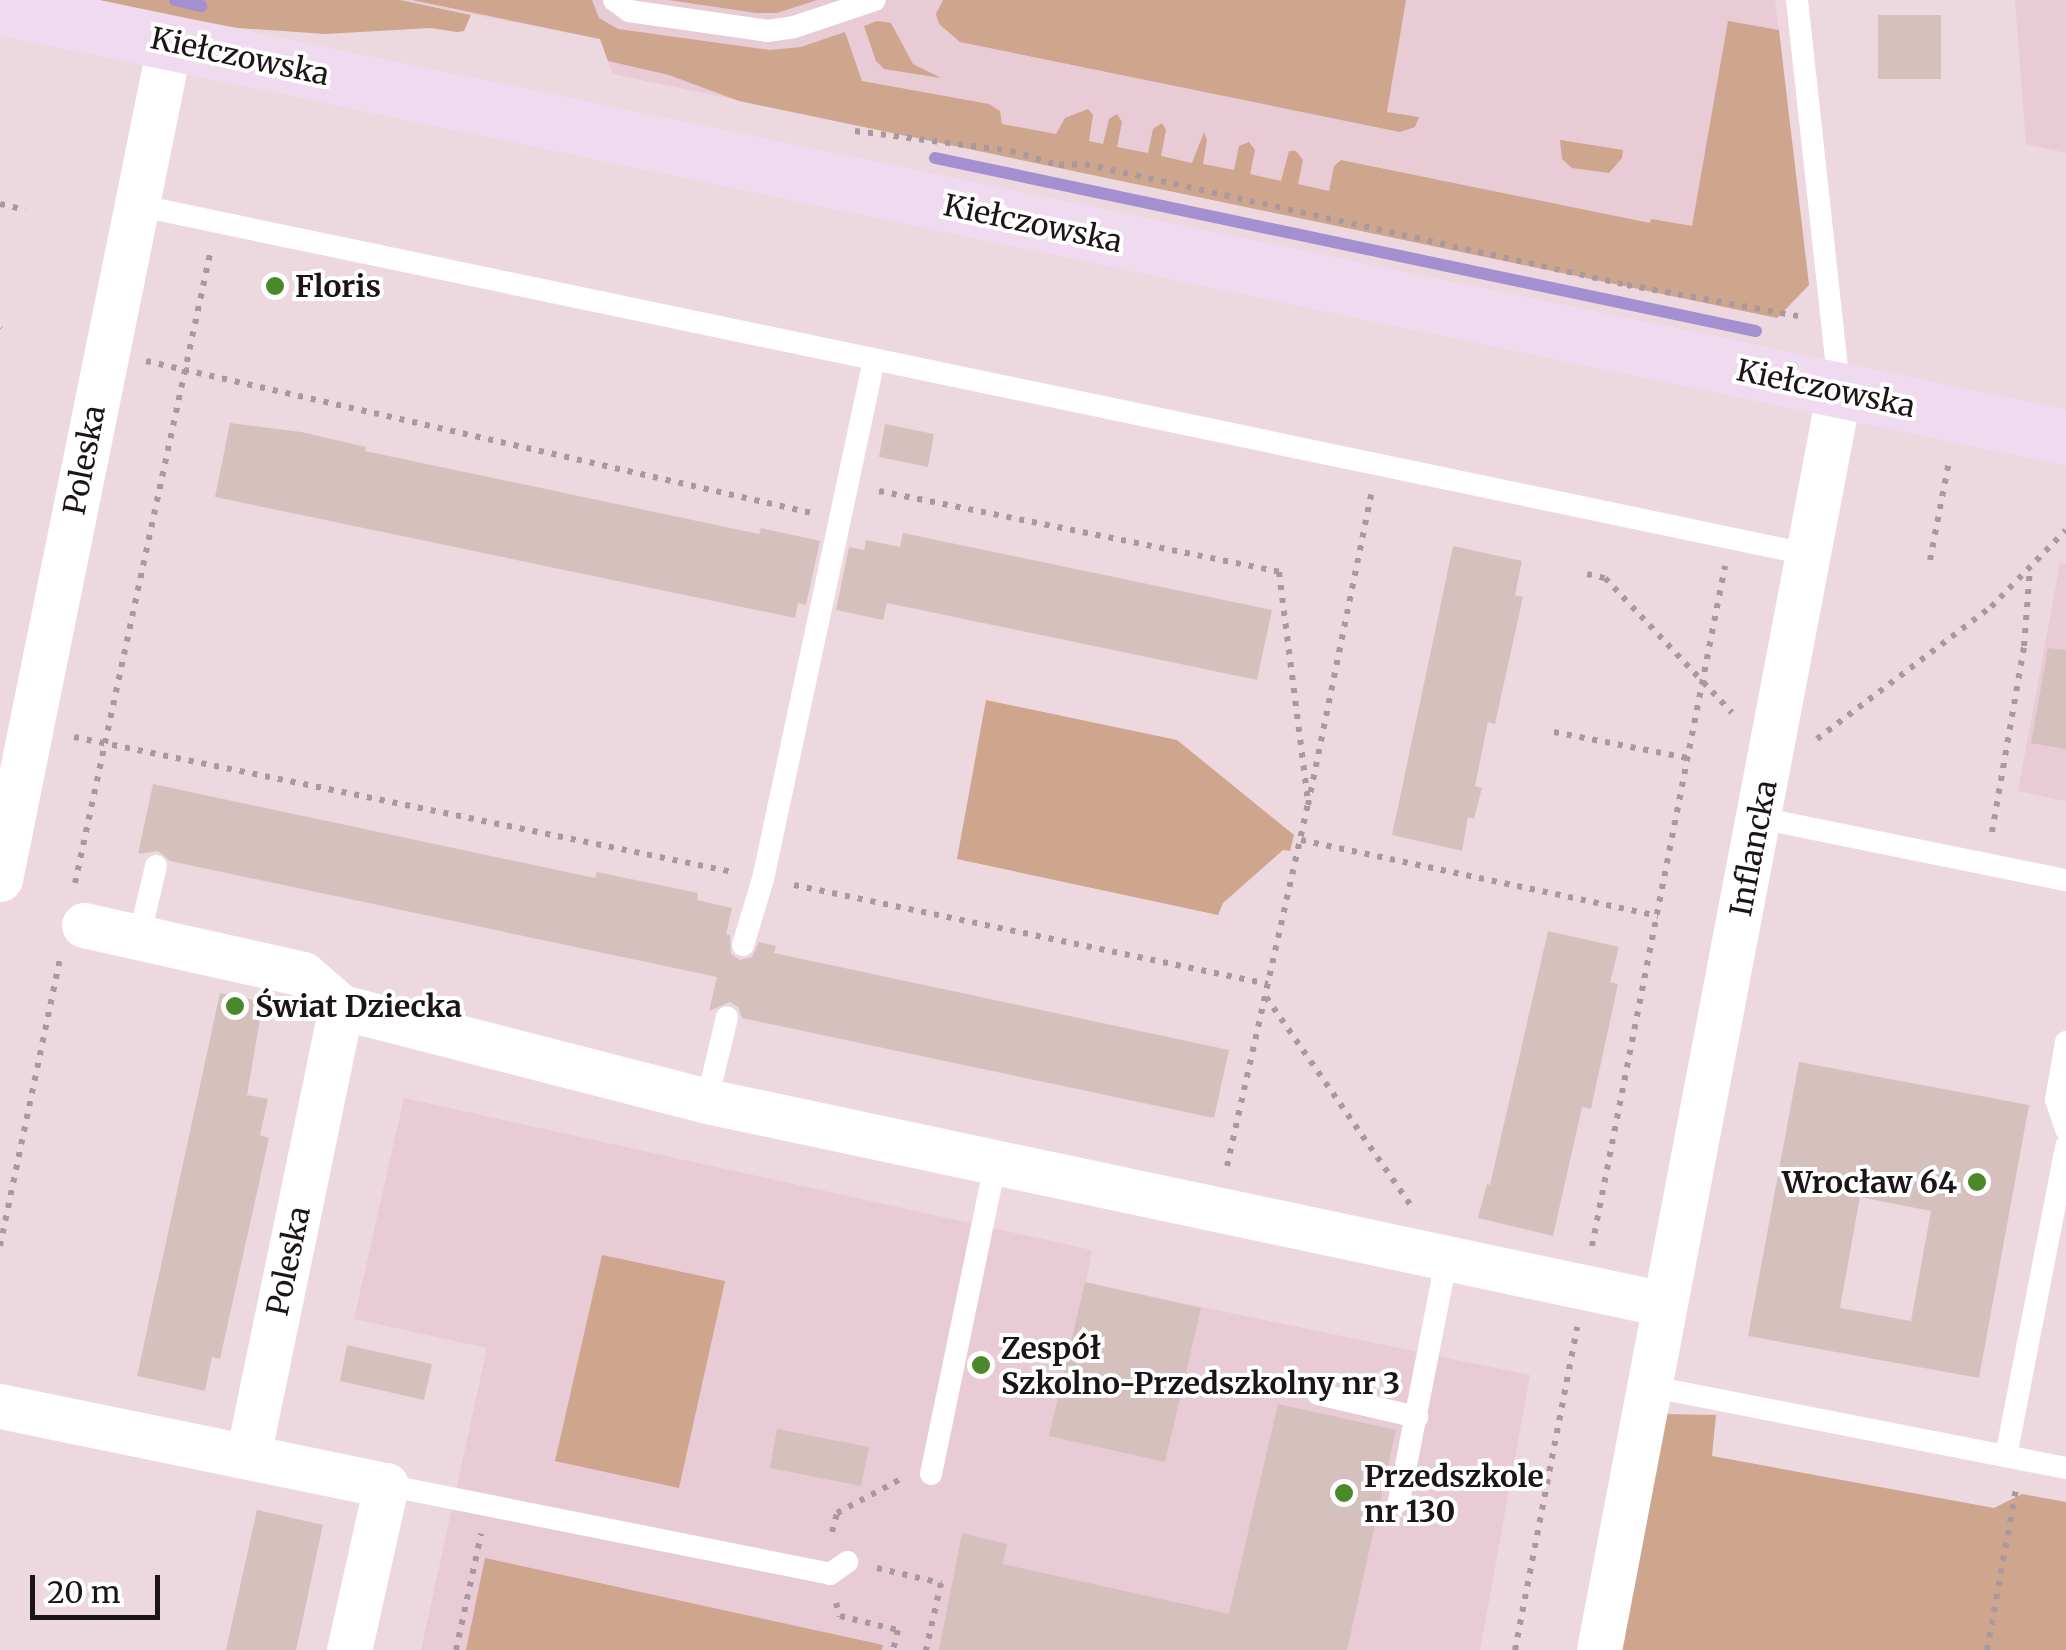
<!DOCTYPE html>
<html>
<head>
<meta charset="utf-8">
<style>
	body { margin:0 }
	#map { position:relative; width:2066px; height:1650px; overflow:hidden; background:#edd8df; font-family:Merriweather,serif }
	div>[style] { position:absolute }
	.built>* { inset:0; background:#e8cbd5 }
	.green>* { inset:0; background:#cea58d }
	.stream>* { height:12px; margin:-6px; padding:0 6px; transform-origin:6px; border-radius:6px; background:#a490d1 }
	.building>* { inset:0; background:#d6c0be }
	.path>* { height:6px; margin-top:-3px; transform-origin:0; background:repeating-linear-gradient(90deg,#a9999f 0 5px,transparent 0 13px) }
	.lane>* { height:22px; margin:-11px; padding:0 11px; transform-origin:11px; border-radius:11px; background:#fff }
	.street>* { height:45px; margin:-22.5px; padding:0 22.5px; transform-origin:22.5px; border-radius:22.5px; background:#fff }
	.secondary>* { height:55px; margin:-27.5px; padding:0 27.5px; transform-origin:27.5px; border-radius:27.5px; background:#efdaf0 }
	.dots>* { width:28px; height:28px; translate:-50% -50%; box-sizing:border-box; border:5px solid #fff; border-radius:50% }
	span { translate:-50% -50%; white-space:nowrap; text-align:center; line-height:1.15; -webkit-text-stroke:8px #fff; paint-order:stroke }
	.street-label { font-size:30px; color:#1c1518 }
	.poi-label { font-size:30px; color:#1c1518; font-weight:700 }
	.left { translate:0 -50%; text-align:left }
	.right { translate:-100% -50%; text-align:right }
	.scale { position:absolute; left:30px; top:1575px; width:130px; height:45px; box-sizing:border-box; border:5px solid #1c1518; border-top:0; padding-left:12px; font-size:30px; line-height:35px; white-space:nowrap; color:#1c1518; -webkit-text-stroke:8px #fff; paint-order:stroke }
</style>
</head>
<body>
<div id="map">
	<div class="built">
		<div style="clip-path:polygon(400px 0,1775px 0,1809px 285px,1777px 318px,613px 74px,600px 39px)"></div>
		<div style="clip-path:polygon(2015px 0,2066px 0,2066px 153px,2026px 144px)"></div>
		<div style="clip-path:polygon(2060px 563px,2066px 564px,2066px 801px,2018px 791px)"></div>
		<div style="clip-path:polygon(404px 1098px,1092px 1250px,1086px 1283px,1530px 1375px,1480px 1650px,421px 1650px,487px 1348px,354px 1319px)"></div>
	</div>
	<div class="green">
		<div style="clip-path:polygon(85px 0,400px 0,471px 15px,464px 31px,457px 32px,430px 28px,325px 34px,238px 28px)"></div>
		<div style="clip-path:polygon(412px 0,592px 0,599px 18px,618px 29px,770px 50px,801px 47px,845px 32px,862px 81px,989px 104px,1000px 111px,1002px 124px,1056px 134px,1065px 118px,1088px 109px,1093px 115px,1089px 141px,1103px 144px,1109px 119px,1117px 114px,1122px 122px,1117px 147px,1148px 153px,1153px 129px,1162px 123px,1166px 130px,1161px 156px,1192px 163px,1204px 132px,1207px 140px,1203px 164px,1234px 170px,1239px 146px,1249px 142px,1255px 150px,1250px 174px,1281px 181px,1289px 151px,1296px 151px,1303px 160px,1298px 184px,1329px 191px,1334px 166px,1341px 160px,1650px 223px,1651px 219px,1692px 226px,1728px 21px,1779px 30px,1809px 285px,1777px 318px,739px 101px,669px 75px,608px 61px,600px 39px)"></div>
		<div style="clip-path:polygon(669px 0,817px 0,777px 13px,756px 13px)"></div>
		<div style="clip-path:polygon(943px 0,1406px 0,1387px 112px,1419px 117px,1415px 127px,1400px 132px,960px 42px,939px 24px,936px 14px)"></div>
		<div style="clip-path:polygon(877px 21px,891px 23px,913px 64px,941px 78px,884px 69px,876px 61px,864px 26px)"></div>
		<div style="clip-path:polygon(1560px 140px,1623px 150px,1622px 158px,1609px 173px,1572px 168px,1562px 159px)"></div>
		<div style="clip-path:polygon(986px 700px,1177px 740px,1294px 835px,1290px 851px,1283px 850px,1223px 903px,1218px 915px,957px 859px)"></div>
		<div style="clip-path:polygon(602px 1255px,725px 1281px,679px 1488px,555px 1461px)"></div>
		<div style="clip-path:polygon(1665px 1414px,1716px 1415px,1712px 1456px,1994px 1508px,2022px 1494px,2066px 1502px,2066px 1650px,1620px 1650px)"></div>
		<div style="clip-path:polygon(485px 1558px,883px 1645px,882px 1650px,466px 1650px)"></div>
	</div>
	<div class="stream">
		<div style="left:175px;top:0;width:27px;rotate:13deg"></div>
		<div style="left:935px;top:158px;width:839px;rotate:11.9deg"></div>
	</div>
	<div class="building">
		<div style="clip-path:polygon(1878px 15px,1941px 15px,1941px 79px,1878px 79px)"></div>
		<div style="clip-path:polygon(230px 423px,301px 432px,366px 447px,365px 451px,759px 534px,761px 528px,820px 541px,806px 605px,798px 603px,795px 618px,215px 497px)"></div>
		<div style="clip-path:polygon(885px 424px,934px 434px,928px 467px,879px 457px)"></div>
		<div style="clip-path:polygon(903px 533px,1272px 610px,1257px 680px,887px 603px,883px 620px,836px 610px,849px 547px,864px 550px,866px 540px,900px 547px)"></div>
		<div style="clip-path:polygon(1453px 546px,1522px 561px,1515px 595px,1523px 597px,1495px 724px,1488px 722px,1475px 786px,1482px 788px,1474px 819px,1468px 817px,1462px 851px,1392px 835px)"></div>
		<div style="clip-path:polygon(2048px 648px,2066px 650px,2066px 749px,2031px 743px)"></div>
		<div style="clip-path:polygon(153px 784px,595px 878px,597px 872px,698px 893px,697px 900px,732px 908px,726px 934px,730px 935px,731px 954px,740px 960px,752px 957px,759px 942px,776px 946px,774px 953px,1229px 1050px,1214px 1118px,742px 1018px,738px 1007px,730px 1002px,709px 1011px,717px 977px,170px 861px,158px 851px,138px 854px)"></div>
		<div style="clip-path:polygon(1548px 931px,1619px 947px,1610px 982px,1618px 984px,1591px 1109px,1582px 1107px,1553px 1236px,1478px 1218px,1487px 1184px,1490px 1185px)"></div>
		<div style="clip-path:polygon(220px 993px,263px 1002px,247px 1095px,268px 1099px,260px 1135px,269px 1138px,220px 1359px,212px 1357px,205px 1391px,137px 1376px)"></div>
		<div style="clip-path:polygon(evenodd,1799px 1062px,2029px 1105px,1979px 1378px,1748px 1336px,1799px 1062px,1860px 1197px,1931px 1211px,1911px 1321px,1840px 1308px,1860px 1197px)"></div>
		<div style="clip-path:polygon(1085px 1282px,1201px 1308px,1165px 1462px,1049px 1436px)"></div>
		<div style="clip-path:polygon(347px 1345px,432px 1364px,424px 1400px,340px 1381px)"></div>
		<div style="clip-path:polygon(1278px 1404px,1396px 1430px,1347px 1650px,939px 1650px,962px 1533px,1007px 1544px,1003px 1564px,1229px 1614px)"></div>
		<div style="clip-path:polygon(777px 1429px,869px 1447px,861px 1486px,770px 1468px)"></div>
		<div style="clip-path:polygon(257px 1510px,323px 1525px,296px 1650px,226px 1650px)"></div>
	</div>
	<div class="path">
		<div style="left:855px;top:131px;width:157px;rotate:7.3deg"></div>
		<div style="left:1011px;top:151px;width:50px;rotate:16.3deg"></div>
		<div style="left:1059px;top:165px;width:26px;rotate:-2deg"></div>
		<div style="left:1085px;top:164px;width:555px;rotate:12.58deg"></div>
		<div style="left:1627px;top:285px;width:174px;rotate:10.3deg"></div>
		<div style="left:0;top:204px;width:26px;rotate:13deg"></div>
		<div style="left:0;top:328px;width:1px;rotate:45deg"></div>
		<div style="left:146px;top:361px;width:683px;rotate:12.86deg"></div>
		<div style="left:879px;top:491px;width:408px;rotate:11.4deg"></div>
		<div style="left:1279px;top:572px;width:230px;rotate:82.8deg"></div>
		<div style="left:1930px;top:560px;width:101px;rotate:-79.1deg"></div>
		<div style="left:1587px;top:574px;width:18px;rotate:13deg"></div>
		<div style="left:1605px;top:578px;width:185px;rotate:46.7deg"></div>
		<div style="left:1554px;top:732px;width:136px;rotate:11deg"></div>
		<div style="left:74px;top:737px;width:673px;rotate:11.58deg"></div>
		<div style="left:1817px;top:739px;width:218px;rotate:-37.2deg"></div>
		<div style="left:1991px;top:607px;width:107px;rotate:-45.8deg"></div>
		<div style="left:1992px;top:832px;width:189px;rotate:-80.2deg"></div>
		<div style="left:2024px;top:646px;width:78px;rotate:-85.6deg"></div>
		<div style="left:1301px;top:840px;width:365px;rotate:12deg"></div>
		<div style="left:75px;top:883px;width:643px;rotate:-77.89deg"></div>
		<div style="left:794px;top:885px;width:484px;rotate:11.8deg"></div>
		<div style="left:1266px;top:997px;width:252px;rotate:55.2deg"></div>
		<div style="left:1227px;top:1166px;width:370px;rotate:-77.4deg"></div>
		<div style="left:1308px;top:805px;width:317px;rotate:-78.5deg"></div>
		<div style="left:0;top:1246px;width:293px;rotate:-78.2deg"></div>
		<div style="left:1592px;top:1246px;width:693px;rotate:-78.93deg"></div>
		<div style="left:832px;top:1532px;width:20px;rotate:-75deg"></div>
		<div style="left:837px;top:1513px;width:72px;rotate:-28deg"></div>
		<div style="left:877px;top:1568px;width:66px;rotate:13.2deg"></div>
		<div style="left:941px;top:1583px;width:69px;rotate:102.6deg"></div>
		<div style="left:836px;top:1603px;width:14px;rotate:73deg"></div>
		<div style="left:840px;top:1616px;width:60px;rotate:13.6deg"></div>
		<div style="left:898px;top:1630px;width:21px;rotate:104deg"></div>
		<div style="left:456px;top:1650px;width:119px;rotate:-77.8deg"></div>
		<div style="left:1515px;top:1650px;width:329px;rotate:-79.1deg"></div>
		<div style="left:1987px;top:1650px;width:164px;rotate:-79.8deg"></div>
	</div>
	<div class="lane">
		<div style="left:614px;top:0;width:19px;rotate:36deg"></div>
		<div style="left:629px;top:11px;width:139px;rotate:8.2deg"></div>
		<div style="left:767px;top:31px;width:27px;rotate:-8deg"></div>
		<div style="left:794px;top:27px;width:85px;rotate:-18.4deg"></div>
		<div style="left:1797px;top:0;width:390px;rotate:83.8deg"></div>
		<div style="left:136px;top:205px;width:1706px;rotate:11.8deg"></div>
		<div style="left:1760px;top:818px;width:312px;rotate:11.5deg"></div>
		<div style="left:139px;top:938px;width:74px;rotate:-76.7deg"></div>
		<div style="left:743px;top:945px;width:69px;rotate:-73.1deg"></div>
		<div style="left:763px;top:879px;width:531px;rotate:-77.93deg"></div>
		<div style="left:2066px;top:1042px;width:59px;rotate:99.8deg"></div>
		<div style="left:2056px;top:1100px;width:31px;rotate:71deg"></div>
		<div style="left:707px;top:1101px;width:86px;rotate:-76.6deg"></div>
		<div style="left:1648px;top:1386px;width:426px;rotate:11.1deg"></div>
		<div style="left:1318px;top:1394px;width:102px;rotate:13.1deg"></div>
		<div style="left:2006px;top:1456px;width:316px;rotate:-79deg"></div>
		<div style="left:931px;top:1474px;width:316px;rotate:-78.3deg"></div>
		<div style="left:386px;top:1485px;width:453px;rotate:11.3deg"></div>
		<div style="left:830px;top:1574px;width:21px;rotate:-35deg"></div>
		<div style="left:1399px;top:1501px;width:249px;rotate:-78.9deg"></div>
	</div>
	<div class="street">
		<div style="left:0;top:879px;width:855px;rotate:-78.53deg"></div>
		<div style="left:84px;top:925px;width:224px;rotate:12.6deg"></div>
		<div style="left:303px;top:974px;width:50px;rotate:41deg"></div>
		<div style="left:341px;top:1007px;width:378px;rotate:14.4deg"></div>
		<div style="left:707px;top:1101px;width:978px;rotate:11.98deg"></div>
		<div style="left:0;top:1406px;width:394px;rotate:11.6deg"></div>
		<div style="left:386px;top:1485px;width:169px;rotate:102.6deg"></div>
		<div style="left:248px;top:1456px;width:459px;rotate:-78.3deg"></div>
		<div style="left:1599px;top:1650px;width:1282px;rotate:-79.21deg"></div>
	</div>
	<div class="secondary">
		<div style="left:0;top:7px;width:2110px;rotate:11.76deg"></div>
	</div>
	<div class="dots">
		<div style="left:275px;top:286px;background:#4a8829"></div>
		<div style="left:235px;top:1006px;background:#4a8829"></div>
		<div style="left:1977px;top:1182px;background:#4a8829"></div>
		<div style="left:981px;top:1365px;background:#4a8829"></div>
		<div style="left:1344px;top:1493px;background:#4a8829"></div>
	</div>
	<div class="street-label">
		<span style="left:240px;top:56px;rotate:12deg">Kiełczowska</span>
		<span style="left:1033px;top:223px;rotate:12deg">Kiełczowska</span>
		<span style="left:1826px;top:388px;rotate:12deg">Kiełczowska</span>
		<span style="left:84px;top:460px;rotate:-79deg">Poleska</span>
		<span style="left:1753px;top:848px;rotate:-79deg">Inflancka</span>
		<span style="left:288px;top:1261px;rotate:-78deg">Poleska</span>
	</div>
	<div class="poi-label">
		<span class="left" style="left:295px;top:286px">Floris</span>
		<span class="left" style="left:255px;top:1006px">Świat Dziecka</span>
		<span class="right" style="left:1957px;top:1182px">Wrocław 64</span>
		<span class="left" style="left:1001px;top:1365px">Zespół<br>Szkolno-Przedszkolny nr 3</span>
		<span class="left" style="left:1364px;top:1493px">Przedszkole<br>nr 130</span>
	</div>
	<div class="scale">20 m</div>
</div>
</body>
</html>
